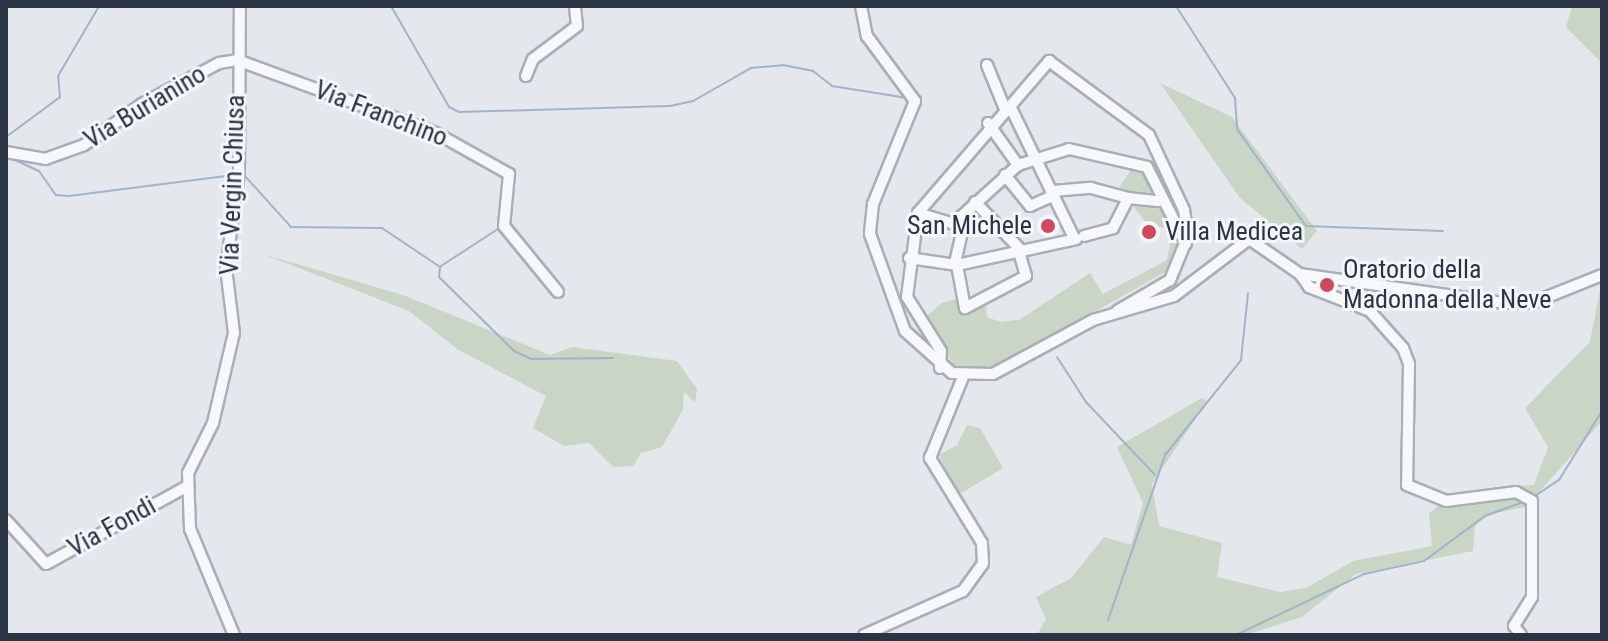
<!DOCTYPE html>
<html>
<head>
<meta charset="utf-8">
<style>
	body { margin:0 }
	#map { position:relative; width:1608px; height:641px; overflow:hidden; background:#e4e7ec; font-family:"Roboto Condensed",sans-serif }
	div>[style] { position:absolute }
	.green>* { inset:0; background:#c9d6c5 }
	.stream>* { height:2px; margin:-1px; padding:0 1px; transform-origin:1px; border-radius:1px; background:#9fb4cc }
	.roads { filter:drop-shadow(2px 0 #a9aeb7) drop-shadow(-2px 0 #a9aeb7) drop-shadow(0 2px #a9aeb7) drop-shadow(0 -2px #a9aeb7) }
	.minor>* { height:10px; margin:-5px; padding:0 5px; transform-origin:5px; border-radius:5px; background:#f7f8fa }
	.dots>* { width:22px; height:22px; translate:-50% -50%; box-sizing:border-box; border:4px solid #f4f6f9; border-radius:50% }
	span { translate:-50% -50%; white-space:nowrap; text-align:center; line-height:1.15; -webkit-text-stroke:6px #f4f6f9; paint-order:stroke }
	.street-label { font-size:26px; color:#2b3445 }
	.poi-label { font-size:26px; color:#2b3445 }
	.right { translate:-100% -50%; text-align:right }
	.left { translate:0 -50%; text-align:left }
	.frame { position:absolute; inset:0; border:8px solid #2b3445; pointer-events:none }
</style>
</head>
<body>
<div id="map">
	<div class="green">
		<div style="clip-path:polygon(1572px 6px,1602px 6px,1602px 63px,1566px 27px)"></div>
		<div style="clip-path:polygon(1160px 83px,1232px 117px,1317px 231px,1302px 249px,1240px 198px)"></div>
		<div style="clip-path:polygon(1138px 159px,1160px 173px,1176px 203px,1183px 229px,1174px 267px,988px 372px,957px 369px,922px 320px,942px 303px,959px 298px,964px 311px,986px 305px,987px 317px,1000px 322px,1019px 320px,1090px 273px,1103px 294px,1167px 260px,1173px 230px,1147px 224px,1119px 188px)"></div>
		<div style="clip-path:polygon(263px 254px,403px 295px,550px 355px,572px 347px,677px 361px,697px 389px,695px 402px,684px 392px,683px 410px,662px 447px,641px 453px,633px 466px,613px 467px,589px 443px,564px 446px,533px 428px,546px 396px,457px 349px,409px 311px)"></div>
		<div style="clip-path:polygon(1602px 280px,1602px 421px,1526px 507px,1487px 515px,1475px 526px,1473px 551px,1356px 574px,1302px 617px,1246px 635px,1037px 635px,1046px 619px,1036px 597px,1071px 578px,1104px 537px,1131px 545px,1143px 503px,1117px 447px,1202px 398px,1207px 401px,1152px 484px,1159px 526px,1222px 543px,1217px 577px,1280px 592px,1306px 588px,1353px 561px,1432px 546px,1429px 513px,1457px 492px,1534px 485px,1548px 447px,1525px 408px,1590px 342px)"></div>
		<div style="clip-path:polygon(967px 425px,980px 428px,1003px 468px,958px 495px,939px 455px,957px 445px)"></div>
	</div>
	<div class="stream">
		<div style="left:391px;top:6px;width:116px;rotate:60.1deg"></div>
		<div style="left:449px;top:107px;width:11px;rotate:27deg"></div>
		<div style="left:459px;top:112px;width:211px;rotate:-1.6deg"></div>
		<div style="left:670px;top:106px;width:24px;rotate:-12deg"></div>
		<div style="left:693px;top:101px;width:67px;rotate:-29.6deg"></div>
		<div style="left:751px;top:68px;width:32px;rotate:-5deg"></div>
		<div style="left:783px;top:65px;width:31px;rotate:11deg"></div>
		<div style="left:813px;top:71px;width:24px;rotate:38deg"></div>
		<div style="left:832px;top:86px;width:76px;rotate:9.1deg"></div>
		<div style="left:1176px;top:6px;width:109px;rotate:57.3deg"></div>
		<div style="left:1235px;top:98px;width:31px;rotate:86deg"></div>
		<div style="left:1237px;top:129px;width:119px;rotate:54.6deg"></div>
		<div style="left:1306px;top:226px;width:137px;rotate:2.1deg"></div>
		<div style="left:6px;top:137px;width:67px;rotate:-36.5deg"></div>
		<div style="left:60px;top:97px;width:21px;rotate:-95deg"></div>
		<div style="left:58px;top:76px;width:81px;rotate:-59.6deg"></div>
		<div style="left:13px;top:159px;width:29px;rotate:25deg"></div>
		<div style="left:39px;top:171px;width:29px;rotate:55deg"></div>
		<div style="left:56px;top:195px;width:13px;rotate:4deg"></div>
		<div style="left:69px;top:196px;width:166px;rotate:-7.3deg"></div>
		<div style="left:244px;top:175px;width:70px;rotate:47.9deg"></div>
		<div style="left:291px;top:227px;width:91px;rotate:0.6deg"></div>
		<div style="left:382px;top:228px;width:70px;rotate:33.9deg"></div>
		<div style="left:441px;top:266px;width:72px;rotate:-33deg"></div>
		<div style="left:440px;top:268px;width:9px;rotate:96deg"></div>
		<div style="left:439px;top:277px;width:105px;rotate:44.6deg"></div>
		<div style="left:514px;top:351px;width:19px;rotate:25deg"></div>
		<div style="left:531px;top:359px;width:82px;rotate:-0.7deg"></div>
		<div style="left:1057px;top:357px;width:54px;rotate:57.2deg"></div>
		<div style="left:1086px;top:402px;width:100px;rotate:46.6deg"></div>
		<div style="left:1532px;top:498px;width:32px;rotate:-34deg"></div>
		<div style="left:1559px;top:480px;width:81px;rotate:-58.1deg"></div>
		<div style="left:1108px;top:620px;width:175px;rotate:-70.9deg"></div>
		<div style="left:1165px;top:455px;width:122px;rotate:-51.3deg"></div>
		<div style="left:1241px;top:360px;width:67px;rotate:-84deg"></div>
		<div style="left:1236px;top:635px;width:142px;rotate:-25.5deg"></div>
		<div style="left:1364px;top:574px;width:61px;rotate:-12.2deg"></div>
		<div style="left:1424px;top:561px;width:76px;rotate:-36.4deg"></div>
		<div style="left:1485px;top:516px;width:40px;rotate:-20.2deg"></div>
	</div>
	<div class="roads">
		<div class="minor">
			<div style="left:861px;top:6px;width:31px;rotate:79deg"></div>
			<div style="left:867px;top:36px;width:81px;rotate:53.6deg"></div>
			<div style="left:915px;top:101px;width:111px;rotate:112.2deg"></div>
			<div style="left:873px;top:204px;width:30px;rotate:96deg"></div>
			<div style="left:870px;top:234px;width:103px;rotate:70.2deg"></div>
			<div style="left:905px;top:331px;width:63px;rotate:41.8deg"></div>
			<div style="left:952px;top:373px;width:41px;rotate:1.4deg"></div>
			<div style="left:993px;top:374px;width:114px;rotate:-28.4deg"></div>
			<div style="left:1093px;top:320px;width:84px;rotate:-16.5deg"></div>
			<div style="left:1174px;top:296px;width:94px;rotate:-37.2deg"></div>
			<div style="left:1249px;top:239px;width:62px;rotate:34.5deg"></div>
			<div style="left:1300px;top:274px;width:207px;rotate:8.1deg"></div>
			<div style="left:1505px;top:303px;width:27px"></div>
			<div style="left:1532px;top:303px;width:75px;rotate:-21.8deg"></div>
			<div style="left:987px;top:65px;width:48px;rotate:67.8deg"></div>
			<div style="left:526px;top:76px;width:18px;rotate:-68deg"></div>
			<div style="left:533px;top:59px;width:55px;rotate:-36.9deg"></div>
			<div style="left:577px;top:26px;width:20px;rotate:-96deg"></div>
			<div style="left:1010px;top:106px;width:147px;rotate:64.1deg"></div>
			<div style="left:988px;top:123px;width:52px;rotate:54.5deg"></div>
			<div style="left:6px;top:152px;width:40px;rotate:10deg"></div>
			<div style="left:45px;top:159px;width:41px;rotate:-19.7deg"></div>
			<div style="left:84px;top:145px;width:71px;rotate:-35.3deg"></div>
			<div style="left:142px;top:104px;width:87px;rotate:-28deg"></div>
			<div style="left:219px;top:63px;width:18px;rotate:-9deg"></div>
			<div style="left:237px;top:60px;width:212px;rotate:20.1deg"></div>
			<div style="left:436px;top:133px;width:84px;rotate:29.3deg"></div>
			<div style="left:509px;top:174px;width:52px;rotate:95.5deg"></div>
			<div style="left:504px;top:226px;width:85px;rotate:50.7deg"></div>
			<div style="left:1005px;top:175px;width:40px;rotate:51deg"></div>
			<div style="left:1030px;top:206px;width:27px;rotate:-24deg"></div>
			<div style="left:1053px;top:191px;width:38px;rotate:-5deg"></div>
			<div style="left:1091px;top:188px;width:38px;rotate:15deg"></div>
			<div style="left:975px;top:202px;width:64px;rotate:46.3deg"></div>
			<div style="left:918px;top:213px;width:37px;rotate:17deg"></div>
			<div style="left:953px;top:224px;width:88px;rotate:-42.2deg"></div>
			<div style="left:1018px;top:165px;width:53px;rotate:-17.4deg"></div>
			<div style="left:1069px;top:149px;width:80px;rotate:13deg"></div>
			<div style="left:1147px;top:167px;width:86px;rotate:63.1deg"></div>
			<div style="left:1084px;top:236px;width:30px;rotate:-15deg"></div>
			<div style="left:1113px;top:228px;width:34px;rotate:-63deg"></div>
			<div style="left:1128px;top:198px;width:30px;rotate:6deg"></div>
			<div style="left:909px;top:258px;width:49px;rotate:8.3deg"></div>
			<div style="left:957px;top:265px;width:122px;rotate:-12.3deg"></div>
			<div style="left:955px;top:263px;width:50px;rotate:-77.3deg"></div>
			<div style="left:957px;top:265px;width:44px;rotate:79.5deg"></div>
			<div style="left:965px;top:308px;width:69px;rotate:-27.7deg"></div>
			<div style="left:1026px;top:276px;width:29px;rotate:-106deg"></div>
			<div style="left:1300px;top:274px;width:16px;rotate:55deg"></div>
			<div style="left:1309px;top:287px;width:66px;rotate:21.5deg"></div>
			<div style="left:1370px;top:311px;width:50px;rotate:48.3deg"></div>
			<div style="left:1403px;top:348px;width:17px;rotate:69deg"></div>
			<div style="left:1409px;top:364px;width:121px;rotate:90.9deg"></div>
			<div style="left:1407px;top:485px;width:42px;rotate:22.3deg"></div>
			<div style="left:1446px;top:501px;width:71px;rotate:-7.3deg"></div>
			<div style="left:1516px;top:492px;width:18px;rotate:29deg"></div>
			<div style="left:1532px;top:501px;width:96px;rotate:90deg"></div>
			<div style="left:1532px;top:597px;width:34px;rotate:122deg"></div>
			<div style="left:1514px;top:626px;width:11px;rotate:52deg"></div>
			<div style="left:940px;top:368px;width:17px;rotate:-87deg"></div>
			<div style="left:941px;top:351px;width:64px;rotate:-122.2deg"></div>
			<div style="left:907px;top:297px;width:85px;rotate:-82.5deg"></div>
			<div style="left:918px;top:213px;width:201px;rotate:-49.2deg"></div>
			<div style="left:1049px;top:61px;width:124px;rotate:36.5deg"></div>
			<div style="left:1149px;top:135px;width:83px;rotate:65deg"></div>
			<div style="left:1184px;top:210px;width:26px;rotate:81deg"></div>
			<div style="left:1188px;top:236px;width:48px;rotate:112.2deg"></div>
			<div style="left:1170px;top:280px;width:61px;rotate:149.7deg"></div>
			<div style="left:6px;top:520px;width:59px;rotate:47.7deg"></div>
			<div style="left:46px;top:564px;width:162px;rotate:-28.8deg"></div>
			<div style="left:234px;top:635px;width:115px;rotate:-112.5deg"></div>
			<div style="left:190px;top:529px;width:56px;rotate:-92deg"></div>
			<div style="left:188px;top:473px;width:56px;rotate:-63.4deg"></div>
			<div style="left:213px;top:423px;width:92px;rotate:-76.9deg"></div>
			<div style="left:234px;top:333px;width:65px;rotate:-97deg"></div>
			<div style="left:226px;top:268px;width:97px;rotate:-82.3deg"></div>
			<div style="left:239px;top:172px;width:166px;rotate:-89.7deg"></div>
			<div style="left:864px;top:635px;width:108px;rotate:-24deg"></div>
			<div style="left:963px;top:591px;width:34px;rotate:-54deg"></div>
			<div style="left:983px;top:563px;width:20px;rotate:-93deg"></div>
			<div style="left:982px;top:543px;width:100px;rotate:-121.5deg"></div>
			<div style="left:930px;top:458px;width:87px;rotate:-67.8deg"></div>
		</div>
	</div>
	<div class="dots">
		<div style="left:1048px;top:226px;background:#d1495b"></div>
		<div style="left:1149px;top:232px;background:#d1495b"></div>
		<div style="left:1327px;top:285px;background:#d1495b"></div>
	</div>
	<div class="street-label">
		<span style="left:145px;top:107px;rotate:-31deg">Via Burianino</span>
		<span style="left:381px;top:114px;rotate:21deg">Via Franchino</span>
		<span style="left:233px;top:185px;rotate:-88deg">Via Vergin Chiusa</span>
		<span style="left:112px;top:527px;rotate:-29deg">Via Fondi</span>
	</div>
	<div class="poi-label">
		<span class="right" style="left:1032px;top:226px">San Michele</span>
		<span class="left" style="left:1165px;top:232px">Villa Medicea</span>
		<span class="left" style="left:1343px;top:285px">Oratorio della<br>Madonna della Neve</span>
	</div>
	<div class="frame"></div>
</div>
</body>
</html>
